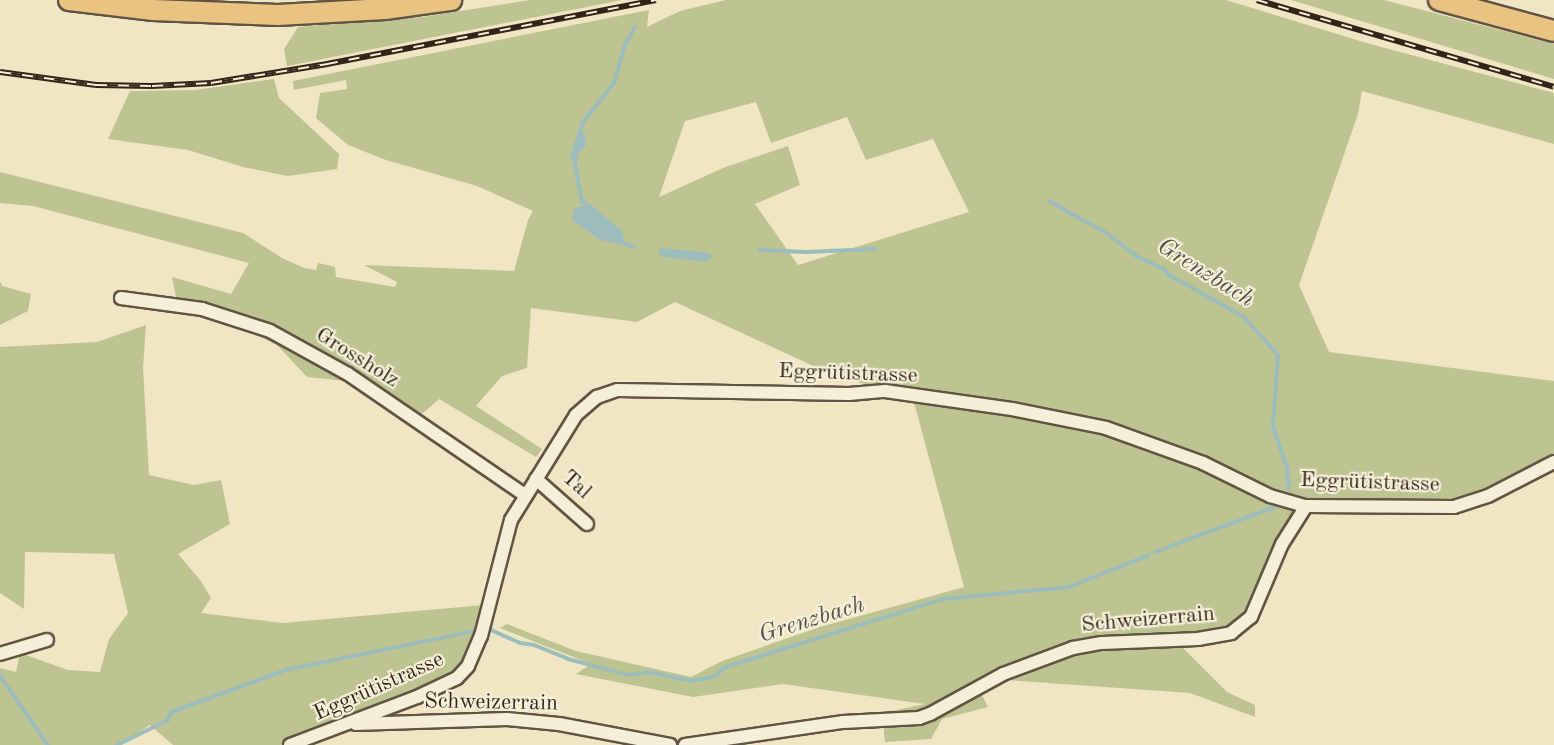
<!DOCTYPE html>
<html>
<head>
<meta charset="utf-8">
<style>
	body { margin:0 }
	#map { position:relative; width:1554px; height:745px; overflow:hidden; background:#f0e6c3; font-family:"Old Standard TT",serif }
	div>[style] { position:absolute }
	.green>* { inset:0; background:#bdc492 }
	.water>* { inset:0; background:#9dbdbc }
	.stream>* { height:4px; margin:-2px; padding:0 2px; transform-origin:2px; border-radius:2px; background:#9dbdbc }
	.roads { filter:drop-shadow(2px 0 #625443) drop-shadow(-2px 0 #625443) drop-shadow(0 2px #625443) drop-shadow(0 -2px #625443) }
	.street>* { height:12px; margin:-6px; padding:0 6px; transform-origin:6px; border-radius:6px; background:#f5efd8 }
	.primary>* { height:20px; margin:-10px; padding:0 10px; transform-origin:10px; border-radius:10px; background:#e8c382 }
	.rail>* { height:6px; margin-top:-3px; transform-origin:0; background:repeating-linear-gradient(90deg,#f5efd8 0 11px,#332318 0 22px); box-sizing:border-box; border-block:2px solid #332318 }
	span { translate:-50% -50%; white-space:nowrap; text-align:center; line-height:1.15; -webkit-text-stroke:4.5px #f5efd8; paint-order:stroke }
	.street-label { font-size:22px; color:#332318 }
	.water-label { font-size:24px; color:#535149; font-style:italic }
</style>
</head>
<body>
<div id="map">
	<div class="green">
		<div style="clip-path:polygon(530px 0,622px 0,287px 66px,284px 49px,298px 27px,422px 17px)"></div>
		<div style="clip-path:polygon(evenodd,726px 0,1226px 0,1370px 44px,1554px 93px,1554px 144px,1362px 91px,1358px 114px,1299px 285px,1329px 352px,1554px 381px,1554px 462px,1454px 507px,1306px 506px,1242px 626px,1176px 641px,1227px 692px,1255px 705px,1255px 717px,1190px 693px,1007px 680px,981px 693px,988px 707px,942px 719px,931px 739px,885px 742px,882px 713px,925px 704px,783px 684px,693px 697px,576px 674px,591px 664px,500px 628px,507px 624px,576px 651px,691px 677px,722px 661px,820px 627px,964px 587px,912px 395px,885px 391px,822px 370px,675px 302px,637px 322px,531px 308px,527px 368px,502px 376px,476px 406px,542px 449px,536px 457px,439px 399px,412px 423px,345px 381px,307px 377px,277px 345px,176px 297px,172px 277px,231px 294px,249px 263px,33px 206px,0 203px,0 172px,243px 233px,282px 258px,304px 268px,316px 270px,318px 263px,335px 267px,336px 277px,395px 287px,397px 282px,364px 265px,514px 271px,528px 220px,533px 211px,477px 186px,386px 160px,348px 145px,316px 118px,320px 93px,347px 89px,346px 80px,294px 90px,293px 81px,649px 10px,647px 27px,680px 11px,726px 0,756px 102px,771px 143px,847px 117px,866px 160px,933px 139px,969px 212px,798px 265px,755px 204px,800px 185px,788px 146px,723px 168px,659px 197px,685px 121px,756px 102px)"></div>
		<div style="clip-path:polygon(1291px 0,1384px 0,1554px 44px,1554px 79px)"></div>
		<div style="clip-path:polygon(274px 79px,279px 98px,339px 154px,337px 169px,288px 176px,243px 167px,188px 150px,108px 139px,130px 91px,195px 90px)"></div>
		<div style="clip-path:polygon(0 281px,2px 286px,31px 294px,28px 311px,0 325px)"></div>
		<div style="clip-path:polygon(146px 325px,143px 368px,149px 475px,194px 485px,221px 480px,230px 524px,178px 554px,201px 581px,211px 598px,201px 613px,283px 623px,484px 605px,484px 624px,457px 678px,290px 745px,173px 745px,150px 725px,121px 745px,0 745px,0 668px,16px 672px,20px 653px,68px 670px,100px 672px,109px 639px,128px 613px,114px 554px,25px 552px,24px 609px,0 593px,0 347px,97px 342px)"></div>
	</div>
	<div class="water">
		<div style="clip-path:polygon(578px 131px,585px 134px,586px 145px,572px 161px,570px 158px)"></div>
		<div style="clip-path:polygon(580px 206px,592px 206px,614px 224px,623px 236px,620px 244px,600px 240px,572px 220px,573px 210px)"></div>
		<div style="clip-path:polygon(661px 248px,702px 252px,712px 255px,711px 258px,706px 262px,665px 257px,660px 256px,658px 249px)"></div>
	</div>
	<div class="stream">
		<div style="left:579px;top:136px;width:15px;rotate:-74deg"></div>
		<div style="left:583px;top:122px;width:50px;rotate:-51.5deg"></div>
		<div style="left:614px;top:83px;width:40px;rotate:-74deg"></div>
		<div style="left:625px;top:45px;width:21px;rotate:-61deg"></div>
		<div style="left:576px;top:156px;width:9px;rotate:96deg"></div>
		<div style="left:575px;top:165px;width:37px;rotate:79deg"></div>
		<div style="left:582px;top:201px;width:12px;rotate:35deg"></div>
		<div style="left:1049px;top:201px;width:68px;rotate:29.2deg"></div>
		<div style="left:1108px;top:234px;width:36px;rotate:38deg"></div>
		<div style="left:1136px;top:256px;width:31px;rotate:25deg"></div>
		<div style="left:1164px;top:269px;width:8px;rotate:50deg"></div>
		<div style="left:1169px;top:275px;width:86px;rotate:29.2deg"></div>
		<div style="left:1244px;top:317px;width:51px;rotate:48.2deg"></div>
		<div style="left:1278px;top:355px;width:71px;rotate:94deg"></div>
		<div style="left:1273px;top:426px;width:44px;rotate:71.6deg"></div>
		<div style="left:1287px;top:468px;width:21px;rotate:85deg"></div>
		<div style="left:616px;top:228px;width:5px;rotate:37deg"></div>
		<div style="left:620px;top:231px;width:12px;rotate:76deg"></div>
		<div style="left:623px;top:243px;width:12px;rotate:20deg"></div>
		<div style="left:759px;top:250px;width:47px;rotate:2.4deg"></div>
		<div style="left:806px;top:252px;width:69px;rotate:-2.5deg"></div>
		<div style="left:1155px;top:552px;width:128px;rotate:-20.6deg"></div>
		<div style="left:491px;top:630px;width:32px;rotate:24deg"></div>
		<div style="left:520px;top:643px;width:14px;rotate:8deg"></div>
		<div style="left:534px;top:645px;width:37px;rotate:22deg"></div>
		<div style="left:568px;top:659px;width:62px;rotate:14.9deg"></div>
		<div style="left:628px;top:675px;width:21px;rotate:-8deg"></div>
		<div style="left:649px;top:672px;width:44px;rotate:11.8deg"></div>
		<div style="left:692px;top:681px;width:21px;rotate:-11deg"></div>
		<div style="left:713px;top:677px;width:16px;rotate:-38deg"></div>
		<div style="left:726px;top:667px;width:227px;rotate:-17.4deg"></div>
		<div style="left:943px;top:599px;width:127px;rotate:-5.4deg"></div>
		<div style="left:1069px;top:587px;width:86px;rotate:-21.8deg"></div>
		<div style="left:0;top:676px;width:84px;rotate:55.2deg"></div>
		<div style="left:117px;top:745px;width:57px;rotate:-26.1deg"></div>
		<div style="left:168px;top:720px;width:9px;rotate:-69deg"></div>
		<div style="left:171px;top:712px;width:122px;rotate:-20.1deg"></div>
		<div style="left:286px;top:670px;width:193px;rotate:-11.7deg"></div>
	</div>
	<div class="roads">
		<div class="street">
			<div style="left:121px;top:298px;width:82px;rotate:7.7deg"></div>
			<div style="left:202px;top:309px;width:71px;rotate:17.9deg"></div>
			<div style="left:270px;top:331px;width:89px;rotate:28.9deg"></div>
			<div style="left:348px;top:374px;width:214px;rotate:34.4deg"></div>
			<div style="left:536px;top:479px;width:68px;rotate:41.4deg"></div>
			<div style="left:0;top:654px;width:49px;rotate:-16.6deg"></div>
			<div style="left:356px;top:724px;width:151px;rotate:-1.9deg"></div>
			<div style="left:507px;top:719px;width:52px;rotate:5.5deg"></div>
			<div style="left:559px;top:724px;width:113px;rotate:10.7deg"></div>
			<div style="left:290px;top:745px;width:136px;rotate:-20.7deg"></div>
			<div style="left:417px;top:697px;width:44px;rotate:-25.4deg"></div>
			<div style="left:457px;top:678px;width:16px;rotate:-47deg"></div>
			<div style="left:468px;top:666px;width:33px;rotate:-67deg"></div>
			<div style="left:481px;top:636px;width:120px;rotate:-75.5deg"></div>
			<div style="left:511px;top:520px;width:123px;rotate:-58.2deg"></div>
			<div style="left:576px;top:415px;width:28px;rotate:-41deg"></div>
			<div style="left:597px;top:397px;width:21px;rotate:-19deg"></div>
			<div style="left:617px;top:390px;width:232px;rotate:1deg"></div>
			<div style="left:849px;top:394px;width:36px;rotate:-5deg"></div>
			<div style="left:885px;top:391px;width:128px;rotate:8.1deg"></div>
			<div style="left:1012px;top:409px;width:96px;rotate:11.4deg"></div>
			<div style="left:1106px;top:428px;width:103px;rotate:19.8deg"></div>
			<div style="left:1203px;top:463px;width:75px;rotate:26.2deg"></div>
			<div style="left:1270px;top:496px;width:37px;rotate:16deg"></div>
			<div style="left:1306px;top:506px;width:148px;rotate:0.4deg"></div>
			<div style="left:1454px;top:507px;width:36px;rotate:-18deg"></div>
			<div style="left:1488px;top:496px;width:74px;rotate:-27.3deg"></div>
			<div style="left:685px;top:745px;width:160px;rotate:-8.3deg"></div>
			<div style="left:843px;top:722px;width:76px;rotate:-3deg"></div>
			<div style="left:919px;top:718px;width:12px;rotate:-20deg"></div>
			<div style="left:930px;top:714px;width:83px;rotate:-28.7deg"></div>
			<div style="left:1003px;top:674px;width:75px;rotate:-20.4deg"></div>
			<div style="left:1073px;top:648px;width:29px;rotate:-10deg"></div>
			<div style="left:1102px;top:643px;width:96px;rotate:-2.4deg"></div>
			<div style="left:1198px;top:639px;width:34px;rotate:-10deg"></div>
			<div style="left:1231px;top:633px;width:26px;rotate:-39deg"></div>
			<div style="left:1251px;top:617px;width:79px;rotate:-67deg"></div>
			<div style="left:1282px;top:544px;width:45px;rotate:-57.7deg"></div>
		</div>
		<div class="primary">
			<div style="left:69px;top:0;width:85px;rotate:6.8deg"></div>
			<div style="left:153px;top:10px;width:125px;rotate:2.3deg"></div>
			<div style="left:278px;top:15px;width:107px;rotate:-3.2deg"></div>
			<div style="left:385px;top:9px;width:67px;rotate:-7.8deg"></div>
			<div style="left:1439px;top:0;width:119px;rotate:15.1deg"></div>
		</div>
	</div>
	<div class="rail">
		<div style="left:1257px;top:0;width:309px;rotate:16.3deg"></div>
		<div style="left:0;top:72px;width:97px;rotate:7.7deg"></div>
		<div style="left:96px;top:85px;width:56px;rotate:1deg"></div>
		<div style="left:152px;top:86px;width:59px;rotate:-2.9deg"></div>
		<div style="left:211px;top:83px;width:118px;rotate:-9.3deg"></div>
		<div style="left:327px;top:64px;width:335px;rotate:-11deg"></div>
	</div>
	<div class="street-label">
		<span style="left:357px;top:358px;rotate:32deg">Grossholz</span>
		<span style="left:848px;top:374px;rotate:2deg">Eggrütistrasse</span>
		<span style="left:1370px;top:483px;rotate:2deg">Eggrütistrasse</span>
		<span style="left:576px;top:485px;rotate:42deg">Tal</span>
		<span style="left:1148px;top:620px;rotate:-5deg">Schweizerrain</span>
		<span style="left:379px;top:687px;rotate:-24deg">Eggrütistrasse</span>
		<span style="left:491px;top:703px;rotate:1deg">Schweizerrain</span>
	</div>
	<div class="water-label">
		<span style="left:1205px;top:274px;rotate:32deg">Grenzbach</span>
		<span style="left:812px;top:621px;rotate:-17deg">Grenzbach</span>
	</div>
</div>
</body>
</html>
